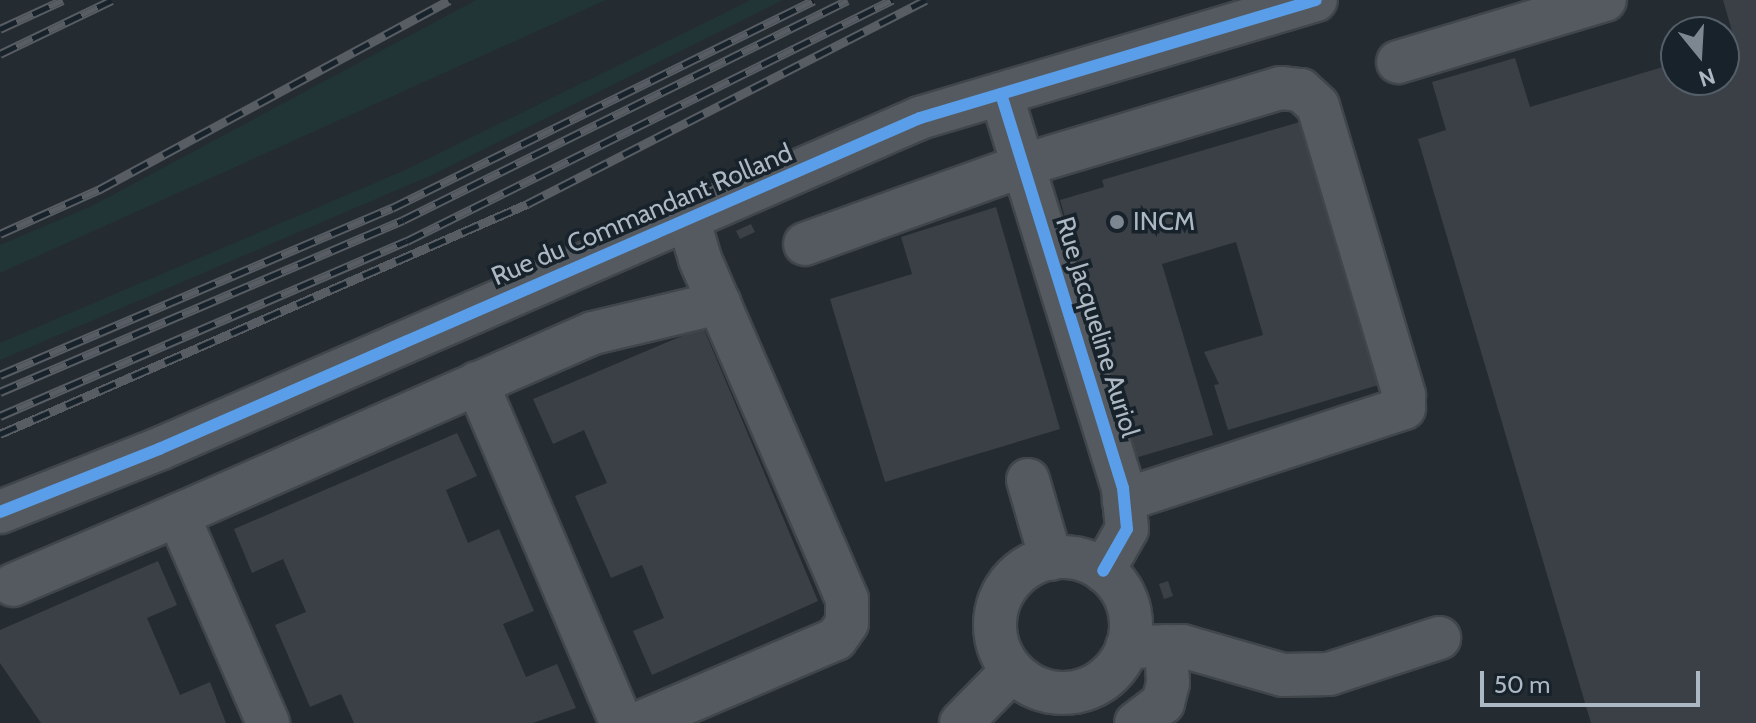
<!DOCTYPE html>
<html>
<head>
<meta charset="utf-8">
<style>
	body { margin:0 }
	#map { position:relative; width:1756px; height:723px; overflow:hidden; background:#242b31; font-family:Cabin,sans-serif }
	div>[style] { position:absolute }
	.green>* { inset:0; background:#213536 }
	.building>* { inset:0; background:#3b4046 }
	.roads { filter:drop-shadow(2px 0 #40464a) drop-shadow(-2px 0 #40464a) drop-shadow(0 2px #40464a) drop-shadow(0 -2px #40464a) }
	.minor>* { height:42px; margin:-21px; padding:0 21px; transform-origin:21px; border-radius:21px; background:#545a60 }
	.minor>.ring { margin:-21px; padding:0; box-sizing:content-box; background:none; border:42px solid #545a60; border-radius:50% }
	.rail>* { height:9px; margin-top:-4.5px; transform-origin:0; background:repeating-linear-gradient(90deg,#18222b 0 18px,#575d63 0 36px); box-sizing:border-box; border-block:2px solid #575d63 }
	.cycleway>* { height:12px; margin:-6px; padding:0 6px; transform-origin:6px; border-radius:6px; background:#5a9eea }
	.dots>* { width:22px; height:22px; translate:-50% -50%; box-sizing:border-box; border:4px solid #18222b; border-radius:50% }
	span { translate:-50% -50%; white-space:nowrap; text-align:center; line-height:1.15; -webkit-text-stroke:7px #18222b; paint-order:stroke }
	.street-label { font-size:26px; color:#acb8c4 }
	.poi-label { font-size:26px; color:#acb8c4 }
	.left { translate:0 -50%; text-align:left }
	.north { position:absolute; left:1660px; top:16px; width:80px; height:80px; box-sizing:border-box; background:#18222b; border:2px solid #535e68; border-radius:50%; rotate:162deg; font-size:22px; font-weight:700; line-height:32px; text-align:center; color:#acb8c4 }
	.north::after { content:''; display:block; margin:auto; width:28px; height:36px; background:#7c8791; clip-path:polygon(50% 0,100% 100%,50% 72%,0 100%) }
	.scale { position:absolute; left:1480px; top:671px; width:220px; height:36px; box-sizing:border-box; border:4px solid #acb8c4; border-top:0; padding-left:10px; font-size:24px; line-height:28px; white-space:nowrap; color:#acb8c4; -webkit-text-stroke:6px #18222b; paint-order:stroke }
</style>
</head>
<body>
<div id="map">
	<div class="green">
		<div style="clip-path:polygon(476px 0,606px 0,0 273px,0 245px,92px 206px)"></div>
		<div style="clip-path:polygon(751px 0,783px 0,432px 175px,0 360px,0 343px,403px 171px)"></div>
	</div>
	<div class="building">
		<div style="clip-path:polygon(1723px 0,1756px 0,1756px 723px,1591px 723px,1418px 139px,1446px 130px,1432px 82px,1515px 58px,1530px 107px,1676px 63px,1676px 80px,1724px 80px,1724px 48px,1736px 45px)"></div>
		<div style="clip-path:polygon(1303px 121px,1382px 384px,1228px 430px,1214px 385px,1219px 384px,1204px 352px,1263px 335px,1236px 242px,1162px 264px,1213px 435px,1135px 458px,1060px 200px,1104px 187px,1102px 180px)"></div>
		<div style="clip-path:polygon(996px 207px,1060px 429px,885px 482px,830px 299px,912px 274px,901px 237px)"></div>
		<div style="clip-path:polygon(751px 224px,755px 232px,740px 239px,736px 231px)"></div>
		<div style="clip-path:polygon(703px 327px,818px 601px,652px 675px,633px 631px,664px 618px,642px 565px,611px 578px,575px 496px,607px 483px,584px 430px,553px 444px,533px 399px)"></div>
		<div style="clip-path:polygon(457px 433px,477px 476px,446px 490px,468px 543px,499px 529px,534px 611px,503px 624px,526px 677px,557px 664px,576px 708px,533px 723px,354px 723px,341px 694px,310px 707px,275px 625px,306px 612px,283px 559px,252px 573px,234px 529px)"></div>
		<div style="clip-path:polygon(158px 561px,177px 605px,147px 618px,180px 695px,210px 682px,226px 723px,41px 723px,0 663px,0 630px)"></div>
		<div style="clip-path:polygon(1168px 581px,1173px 596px,1164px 599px,1159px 584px)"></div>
	</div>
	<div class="roads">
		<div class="minor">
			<div style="left:1398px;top:62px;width:216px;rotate:-16.7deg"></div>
			<div style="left:1001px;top:94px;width:412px;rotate:72.8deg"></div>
			<div style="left:1123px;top:488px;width:41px;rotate:84.4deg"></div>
			<div style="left:1127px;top:529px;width:48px;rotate:119.7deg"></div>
			<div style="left:805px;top:244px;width:233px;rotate:-19.8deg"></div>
			<div style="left:1024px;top:165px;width:268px;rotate:-16.7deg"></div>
			<div style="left:1281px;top:88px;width:20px;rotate:6deg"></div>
			<div style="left:1301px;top:90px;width:23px;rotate:43deg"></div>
			<div style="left:1318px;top:106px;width:302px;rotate:73.4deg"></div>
			<div style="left:1404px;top:395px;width:13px;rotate:90deg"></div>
			<div style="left:1404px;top:408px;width:295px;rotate:161.8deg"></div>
			<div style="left:477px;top:383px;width:369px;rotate:67deg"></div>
			<div style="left:1028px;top:480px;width:82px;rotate:73.8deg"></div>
			<div style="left:0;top:512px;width:171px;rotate:-21.6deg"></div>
			<div style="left:159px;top:449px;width:830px;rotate:-23.51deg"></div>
			<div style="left:920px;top:118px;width:413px;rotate:-16.6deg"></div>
			<div style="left:178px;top:515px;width:453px;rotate:-23.7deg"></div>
			<div style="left:593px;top:333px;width:130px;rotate:-13.4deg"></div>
			<div class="ring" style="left:995px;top:557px;width:94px;height:94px"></div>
			<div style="left:13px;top:585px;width:179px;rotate:-23deg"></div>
			<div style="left:178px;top:515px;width:227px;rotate:66.6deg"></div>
			<div style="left:1127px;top:647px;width:55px;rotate:-1deg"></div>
			<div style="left:1182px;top:646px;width:105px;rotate:16deg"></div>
			<div style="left:1283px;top:675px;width:46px;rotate:-1.2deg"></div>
			<div style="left:1329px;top:674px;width:116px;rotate:-18.1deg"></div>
			<div style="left:639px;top:723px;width:214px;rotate:-23.1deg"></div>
			<div style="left:836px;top:639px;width:19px;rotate:-55deg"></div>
			<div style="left:847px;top:623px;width:24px;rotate:-90deg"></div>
			<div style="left:847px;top:599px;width:370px;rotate:-113.4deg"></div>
			<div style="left:700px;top:259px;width:43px;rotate:-106.3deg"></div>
			<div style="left:961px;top:723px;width:73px;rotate:-45.6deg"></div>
			<div style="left:1136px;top:723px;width:34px;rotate:-37deg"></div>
			<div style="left:1163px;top:703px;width:21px;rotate:-76deg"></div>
			<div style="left:1168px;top:683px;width:37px;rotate:-93deg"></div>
		</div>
	</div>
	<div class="rail">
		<div style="left:0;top:29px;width:69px;rotate:-24.7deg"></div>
		<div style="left:0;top:54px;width:124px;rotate:-25.7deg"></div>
		<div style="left:0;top:234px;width:110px;rotate:-24.2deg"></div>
		<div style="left:100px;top:189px;width:397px;rotate:-28.4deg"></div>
		<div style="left:0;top:375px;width:426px;rotate:-23.1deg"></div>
		<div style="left:392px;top:208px;width:470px;rotate:-26.2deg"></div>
		<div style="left:0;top:392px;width:438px;rotate:-23.1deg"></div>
		<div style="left:403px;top:220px;width:496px;rotate:-26.3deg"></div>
		<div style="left:0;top:416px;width:443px;rotate:-23.3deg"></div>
		<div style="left:407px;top:241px;width:542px;rotate:-26.42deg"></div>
		<div style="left:0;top:434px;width:575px;rotate:-23.58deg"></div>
		<div style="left:527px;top:204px;width:448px;rotate:-27.1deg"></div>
	</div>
	<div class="cycleway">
		<div style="left:1001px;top:94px;width:412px;rotate:72.8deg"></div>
		<div style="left:1123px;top:488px;width:41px;rotate:84.4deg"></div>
		<div style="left:1127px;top:529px;width:48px;rotate:119.7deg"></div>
		<div style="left:0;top:512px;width:171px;rotate:-21.6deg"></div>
		<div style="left:159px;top:449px;width:830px;rotate:-23.51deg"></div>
		<div style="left:920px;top:118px;width:413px;rotate:-16.6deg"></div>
	</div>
	<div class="dots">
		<div style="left:1117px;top:222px;background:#7c8791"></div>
	</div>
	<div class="street-label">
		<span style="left:642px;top:215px;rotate:-23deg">Rue du Commandant Rolland</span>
		<span style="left:1097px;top:327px;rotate:73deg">Rue Jacqueline Auriol</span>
	</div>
	<div class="poi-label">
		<span class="left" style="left:1133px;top:222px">INCM</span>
	</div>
	<div class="north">N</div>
	<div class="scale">50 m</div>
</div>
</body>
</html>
